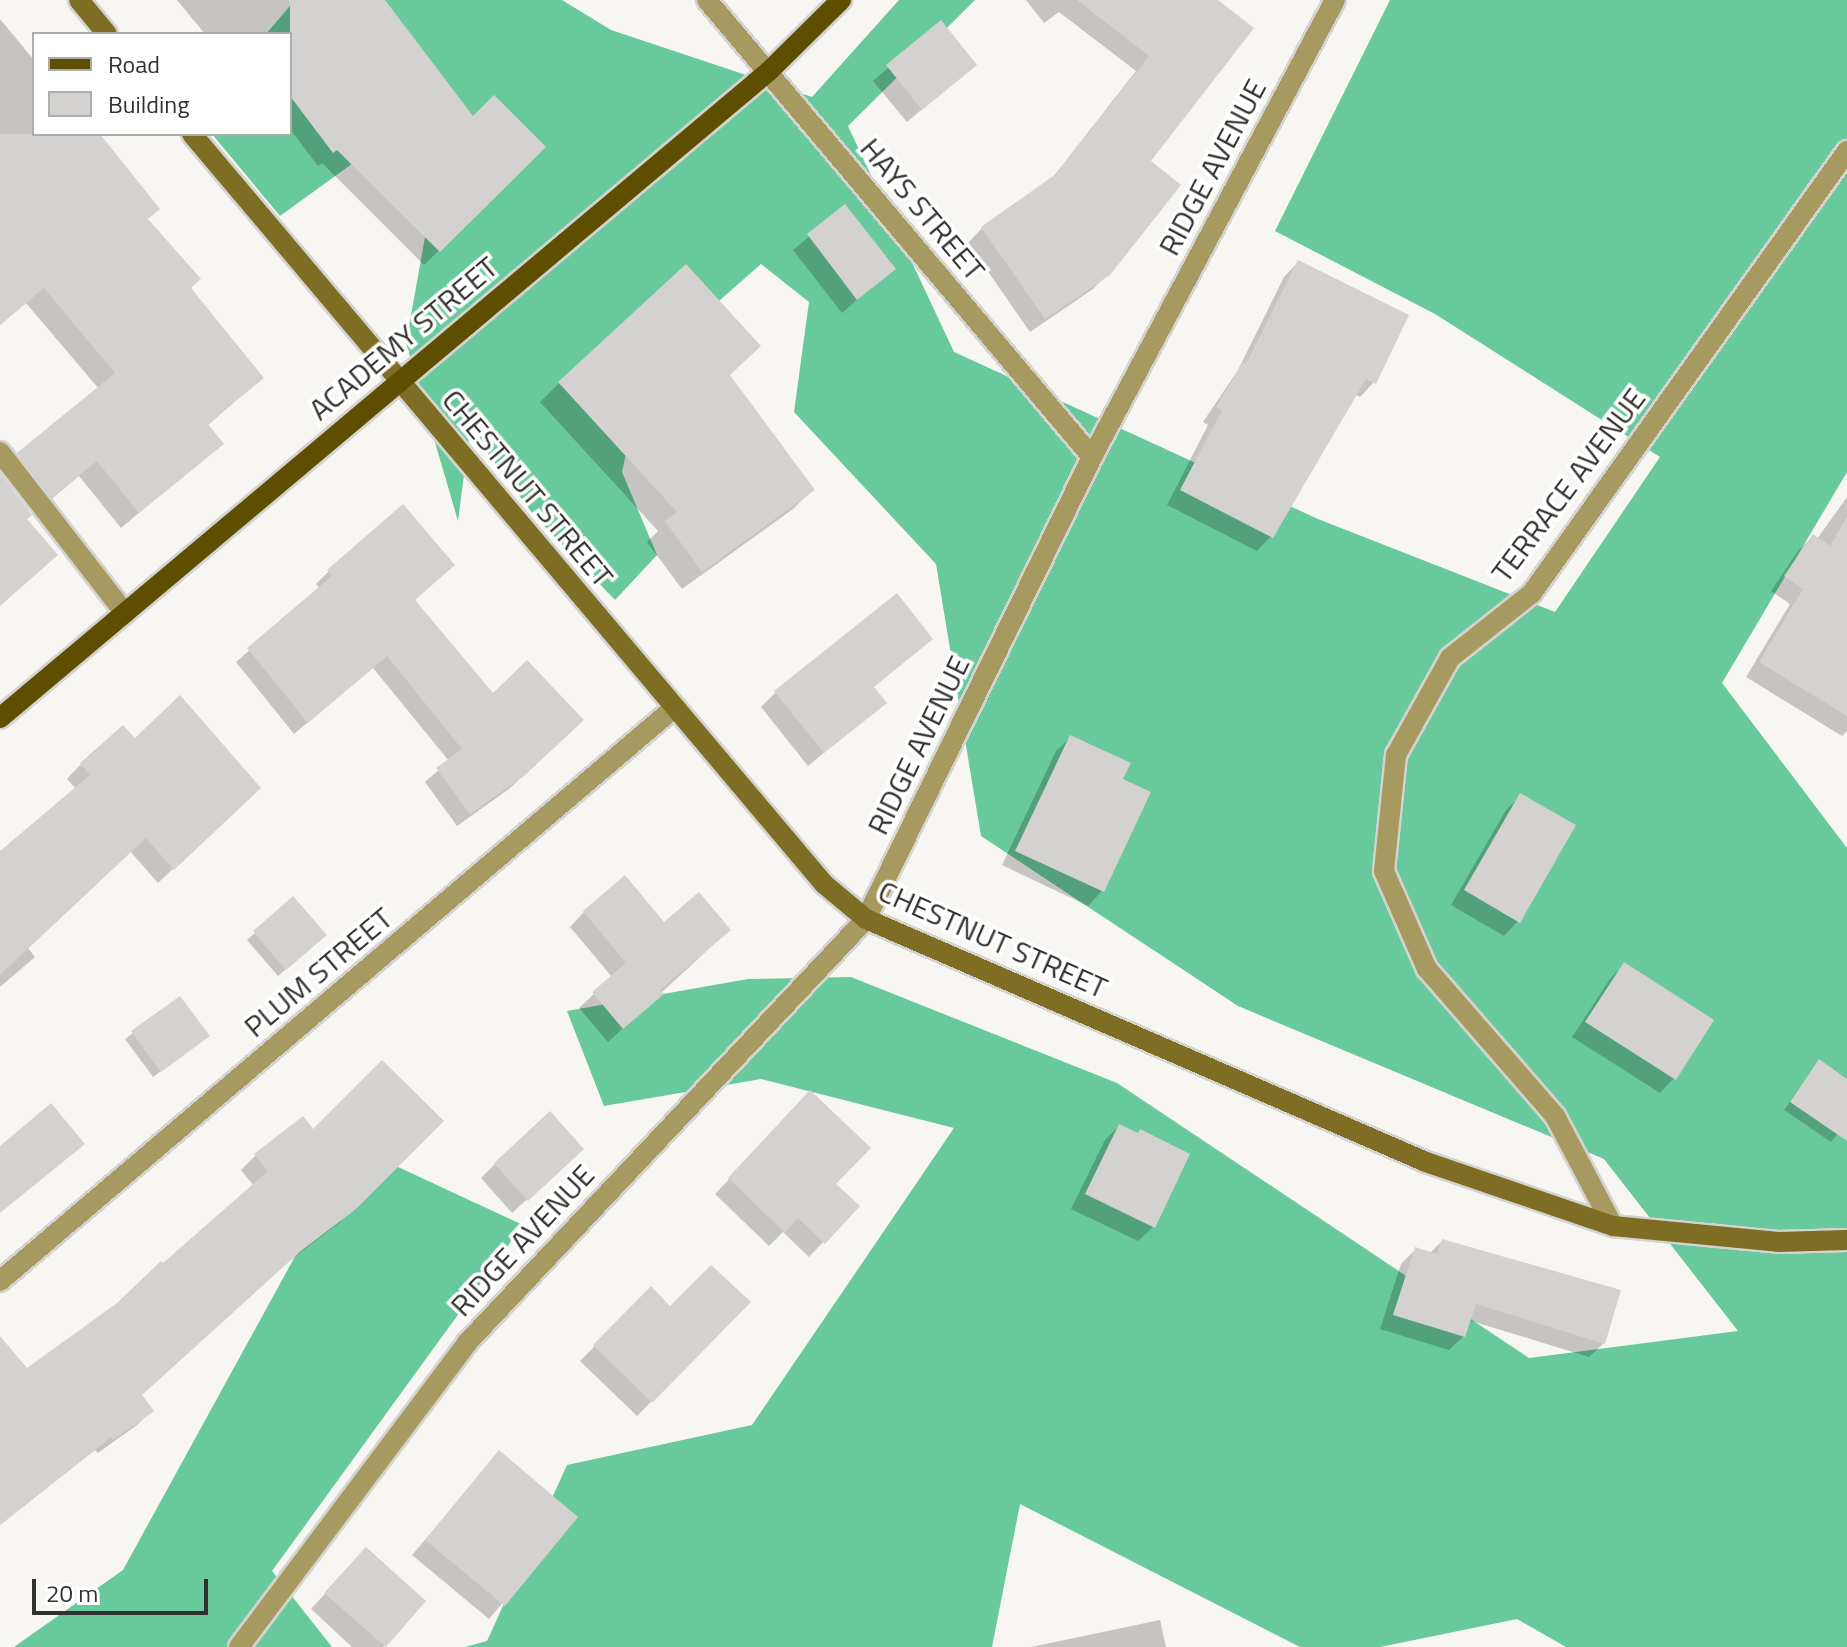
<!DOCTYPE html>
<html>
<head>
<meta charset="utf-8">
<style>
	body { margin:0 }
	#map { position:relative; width:1847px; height:1647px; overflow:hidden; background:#f7f6f3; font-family:"Titillium Web",sans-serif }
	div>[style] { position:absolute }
	.forest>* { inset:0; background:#67c99c }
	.shadow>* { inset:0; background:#0003 }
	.building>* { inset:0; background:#d4d2d0 }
	.roads { filter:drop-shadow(2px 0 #d4d3d0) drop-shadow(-2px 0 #d4d3d0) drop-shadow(0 2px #d4d3d0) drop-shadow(0 -2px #d4d3d0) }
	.lane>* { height:20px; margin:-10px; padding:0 10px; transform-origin:10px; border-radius:10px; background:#a79a60 }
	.street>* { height:20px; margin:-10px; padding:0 10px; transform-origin:10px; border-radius:10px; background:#a79a60 }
	.secondary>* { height:20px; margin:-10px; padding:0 10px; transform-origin:10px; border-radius:10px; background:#7e6e23 }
	.primary>* { height:20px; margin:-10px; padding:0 10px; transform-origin:10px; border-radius:10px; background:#5e4f00 }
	span { translate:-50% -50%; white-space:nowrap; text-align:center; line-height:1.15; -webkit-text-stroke:7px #fff; paint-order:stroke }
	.street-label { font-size:30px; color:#323130 }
	.legend { position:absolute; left:32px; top:32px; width:260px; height:104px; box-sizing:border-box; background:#fff; border:2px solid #adadac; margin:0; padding:10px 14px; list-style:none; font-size:24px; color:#323130 }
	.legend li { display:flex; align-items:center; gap:16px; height:40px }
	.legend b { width:40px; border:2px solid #adadac }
	.scale { position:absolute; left:32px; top:1579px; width:176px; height:36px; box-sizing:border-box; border:4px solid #323130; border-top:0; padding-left:10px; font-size:24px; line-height:28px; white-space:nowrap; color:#323130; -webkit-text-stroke:6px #fff; paint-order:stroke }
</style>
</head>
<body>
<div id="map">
	<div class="forest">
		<div style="clip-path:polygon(295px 0,562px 0,611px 30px,812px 97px,899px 0,975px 0,848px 126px,954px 352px,1318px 519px,1555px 612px,1660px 457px,1435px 314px,1275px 231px,1390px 0,1847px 0,1847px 472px,1722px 683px,1847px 848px,1847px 1647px,1566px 1647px,1517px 1619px,1380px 1647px,1300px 1647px,1020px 1504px,992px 1647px,465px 1647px,487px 1641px,567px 1465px,752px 1425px,954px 1128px,761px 1079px,604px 1106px,567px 1011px,748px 979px,851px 977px,1117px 1083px,1529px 1358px,1738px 1331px,1604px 1159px,1238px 1006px,981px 836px,936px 564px,794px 412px,809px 302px,761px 264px,646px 365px,622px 472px,657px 555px,615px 600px,533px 514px,470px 429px,458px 521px,406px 343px,451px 92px,280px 216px,212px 134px,290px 134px,290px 34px,266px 34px)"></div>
		<div style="clip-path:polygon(355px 1147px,523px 1225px,272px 1571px,332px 1647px,14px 1647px,123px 1570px)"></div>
	</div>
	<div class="shadow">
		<div style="clip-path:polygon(177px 0,289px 0,333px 55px,473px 119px,544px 147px,424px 265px,322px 163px,318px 166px,290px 129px,290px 34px,205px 34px)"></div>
		<div style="clip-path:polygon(1026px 0,1215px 0,1149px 161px,1108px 273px,1093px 289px,1030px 332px,968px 243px,982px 228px,1050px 181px,1136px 71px,1059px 12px,1044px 23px)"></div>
		<div style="clip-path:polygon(0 19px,34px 60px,34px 134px,95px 134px,189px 289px,261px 378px,207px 426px,221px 444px,121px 528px,79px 476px,35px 513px,2px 471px,99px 389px,26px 303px,0 325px)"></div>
		<div style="clip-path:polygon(940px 23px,974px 65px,907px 122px,873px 81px)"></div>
		<div style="clip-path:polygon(845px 207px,893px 268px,842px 313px,793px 250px)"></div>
		<div style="clip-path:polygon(1298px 262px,1374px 382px,1360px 397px,1355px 394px,1271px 536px,1257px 551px,1167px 505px,1208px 425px,1203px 422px,1238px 370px,1284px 277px)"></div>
		<div style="clip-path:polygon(728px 375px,812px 490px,793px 509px,682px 589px,647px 542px,658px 531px,540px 402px,559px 383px)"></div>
		<div style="clip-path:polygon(1847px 497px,1847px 731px,1842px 736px,1746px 677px,1790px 604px,1771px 591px,1798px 551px,1813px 536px,1817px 539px)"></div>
		<div style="clip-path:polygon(329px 571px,413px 600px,492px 696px,568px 733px,509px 789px,457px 826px,425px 782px,449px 761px,373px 668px,294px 734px,236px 662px,320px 589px,316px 584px)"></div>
		<div style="clip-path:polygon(931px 639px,872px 688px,884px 703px,808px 766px,761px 707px,776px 692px)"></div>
		<div style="clip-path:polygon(1071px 737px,1121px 780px,1148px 793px,1102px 891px,1088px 906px,1002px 865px,1056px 751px)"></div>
		<div style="clip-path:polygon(134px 741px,243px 802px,158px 883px,130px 851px,28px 948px,35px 957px,0 987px,0 853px,76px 789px,67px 779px,81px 764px)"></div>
		<div style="clip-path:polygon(1521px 796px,1518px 921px,1504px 936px,1451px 905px,1506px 810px)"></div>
		<div style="clip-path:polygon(293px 899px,317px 942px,278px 976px,247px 940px)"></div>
		<div style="clip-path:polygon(584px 912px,664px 925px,714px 944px,608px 1042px,579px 1008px,612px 977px,570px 927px)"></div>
		<div style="clip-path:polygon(1624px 964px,1674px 1078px,1660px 1093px,1572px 1037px,1610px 979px)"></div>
		<div style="clip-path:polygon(179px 999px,200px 1042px,153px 1077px,125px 1039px)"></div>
		<div style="clip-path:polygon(1813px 1069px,1847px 1081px,1847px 1122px,1831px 1142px,1784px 1110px)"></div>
		<div style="clip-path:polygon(796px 1108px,834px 1184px,857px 1206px,809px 1257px,783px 1232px,769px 1246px,715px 1194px)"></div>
		<div style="clip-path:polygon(441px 1121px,339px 1223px,284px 1265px,140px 1396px,151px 1411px,137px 1425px,98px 1453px,95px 1450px,0 1525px,0 1389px,118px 1305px,254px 1186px,241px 1170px,256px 1155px,313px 1132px)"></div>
		<div style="clip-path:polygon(1119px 1126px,1137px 1135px,1153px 1227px,1138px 1241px,1071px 1209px,1105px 1140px)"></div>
		<div style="clip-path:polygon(567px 1163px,512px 1213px,481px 1178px,495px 1164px)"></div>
		<div style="clip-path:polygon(1442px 1241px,1604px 1343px,1589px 1357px,1468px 1320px,1464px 1336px,1449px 1350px,1380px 1329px,1401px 1264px,1415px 1250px,1429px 1254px)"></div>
		<div style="clip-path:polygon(651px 1289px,670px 1309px,748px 1302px,637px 1416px,580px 1361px)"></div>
		<div style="clip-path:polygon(499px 1453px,576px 1518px,489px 1619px,412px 1555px)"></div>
		<div style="clip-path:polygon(352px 1564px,424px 1601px,383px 1647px,352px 1647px,311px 1609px)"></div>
		<div style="clip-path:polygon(1160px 1620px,1166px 1647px,1031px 1647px)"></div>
	</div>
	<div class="building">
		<div style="clip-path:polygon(290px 0,385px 0,473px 116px,494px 95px,546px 147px,440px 252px,337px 150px,333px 153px,290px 96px)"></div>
		<div style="clip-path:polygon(1077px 0,1218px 0,1254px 28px,1151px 161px,1181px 185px,1110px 275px,1045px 319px,981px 227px,1056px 174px,1149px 56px)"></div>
		<div style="clip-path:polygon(941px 20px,977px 65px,922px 110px,886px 65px)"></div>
		<div style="clip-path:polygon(0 134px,100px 134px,160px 209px,148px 219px,201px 279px,191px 288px,264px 378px,208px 424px,224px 444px,139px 513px,97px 461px,52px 498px,17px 453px,115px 373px,44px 288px,0 325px)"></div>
		<div style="clip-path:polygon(845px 204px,896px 269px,857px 300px,807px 234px)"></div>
		<div style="clip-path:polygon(1298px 260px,1409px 315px,1376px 384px,1366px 379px,1273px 538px,1180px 490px,1222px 410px,1216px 407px,1243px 362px,1246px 364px)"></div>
		<div style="clip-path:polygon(686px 264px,761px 346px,730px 375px,815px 490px,702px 572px,665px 521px,677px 512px,558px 382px)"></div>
		<div style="clip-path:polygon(0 473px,32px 515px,27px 519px,58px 555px,0 606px)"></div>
		<div style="clip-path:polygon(403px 504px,455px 565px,415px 600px,493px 693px,527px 660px,584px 720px,524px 776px,470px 814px,436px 768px,462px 749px,387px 656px,308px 723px,247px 648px,332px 576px,327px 570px)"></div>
		<div style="clip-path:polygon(1847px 517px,1847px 716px,1759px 662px,1803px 589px,1784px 576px,1813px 534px,1830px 546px)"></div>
		<div style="clip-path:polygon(897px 593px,933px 639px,874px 687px,887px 703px,824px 753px,774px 691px)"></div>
		<div style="clip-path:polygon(180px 695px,261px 788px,174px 870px,146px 838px,0 975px,0 851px,90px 775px,80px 763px,123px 725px,135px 738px)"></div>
		<div style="clip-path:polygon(1070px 735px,1131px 763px,1123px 779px,1151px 792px,1104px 892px,1015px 851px)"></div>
		<div style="clip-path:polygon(1520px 793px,1576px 825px,1520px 923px,1464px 890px)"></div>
		<div style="clip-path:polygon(625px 875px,664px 922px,699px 892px,731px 930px,660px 990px,664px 994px,623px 1029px,592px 992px,626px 963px,583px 911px)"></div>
		<div style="clip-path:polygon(293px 896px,327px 935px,286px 970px,253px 931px)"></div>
		<div style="clip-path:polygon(1624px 962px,1714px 1020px,1676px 1080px,1585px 1022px)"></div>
		<div style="clip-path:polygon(180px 996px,210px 1036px,161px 1072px,131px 1031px)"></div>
		<div style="clip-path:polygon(1819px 1059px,1847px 1079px,1847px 1141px,1790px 1102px)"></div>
		<div style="clip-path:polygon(382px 1060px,444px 1121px,356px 1209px,301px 1251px,142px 1395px,154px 1411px,113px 1440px,111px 1437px,0 1525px,0 1336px,27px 1368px,117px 1303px,161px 1261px,163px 1263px,268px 1171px,254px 1154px,303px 1116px,313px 1129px)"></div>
		<div style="clip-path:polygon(810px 1090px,871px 1148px,836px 1184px,860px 1206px,825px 1244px,798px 1218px,785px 1233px,728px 1178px)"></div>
		<div style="clip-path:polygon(51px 1103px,85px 1144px,0 1213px,0 1146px)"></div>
		<div style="clip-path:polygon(550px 1111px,584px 1149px,528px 1201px,494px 1163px)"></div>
		<div style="clip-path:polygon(1119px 1124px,1138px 1133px,1140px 1129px,1190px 1154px,1155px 1228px,1085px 1194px)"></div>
		<div style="clip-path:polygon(1442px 1239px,1621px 1290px,1605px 1344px,1476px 1304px,1465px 1337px,1393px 1315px,1415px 1247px,1437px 1254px)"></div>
		<div style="clip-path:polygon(711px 1265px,751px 1302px,652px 1403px,593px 1345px,651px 1286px,670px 1306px)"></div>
		<div style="clip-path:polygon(499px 1450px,578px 1517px,505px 1606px,425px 1540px)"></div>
		<div style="clip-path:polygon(366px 1547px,426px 1601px,386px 1647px,324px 1593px)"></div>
	</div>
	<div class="roads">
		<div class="lane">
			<div style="left:707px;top:0;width:598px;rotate:49.89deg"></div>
			<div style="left:0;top:452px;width:204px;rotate:52.2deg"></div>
		</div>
		<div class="street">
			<div style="left:1613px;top:1226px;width:124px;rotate:-117.8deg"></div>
			<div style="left:1555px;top:1116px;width:195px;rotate:-131deg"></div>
			<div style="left:1427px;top:969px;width:107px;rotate:-113.7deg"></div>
			<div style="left:1384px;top:871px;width:117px;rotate:-84.1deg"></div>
			<div style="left:1396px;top:755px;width:111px;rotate:-60.9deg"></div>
			<div style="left:1450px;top:658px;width:105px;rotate:-38.4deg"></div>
			<div style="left:1532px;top:593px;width:543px;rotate:-54.52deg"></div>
			<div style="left:0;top:1281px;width:885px;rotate:-40.37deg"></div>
			<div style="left:239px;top:1647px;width:380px;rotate:-53.1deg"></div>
			<div style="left:467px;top:1343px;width:582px;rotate:-46.74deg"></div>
			<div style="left:866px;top:919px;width:514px;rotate:-63.93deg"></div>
			<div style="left:1092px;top:457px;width:518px;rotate:-62deg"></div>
		</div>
		<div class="secondary">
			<div style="left:79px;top:0;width:44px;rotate:50.5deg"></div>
			<div style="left:192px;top:134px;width:981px;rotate:49.88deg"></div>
			<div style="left:824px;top:884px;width:55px;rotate:39.8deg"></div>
			<div style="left:866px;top:919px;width:610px;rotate:23.46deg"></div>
			<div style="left:1426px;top:1162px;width:198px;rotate:18.9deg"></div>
			<div style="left:1613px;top:1226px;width:166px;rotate:5.5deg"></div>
			<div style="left:1778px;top:1242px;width:69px;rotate:-1.7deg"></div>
		</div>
		<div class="primary">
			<div style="left:0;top:718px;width:1004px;rotate:-40.07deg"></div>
			<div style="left:768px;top:72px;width:103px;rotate:-44.6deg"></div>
		</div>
	</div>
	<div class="street-label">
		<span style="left:1212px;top:167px;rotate:-62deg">RIDGE AVENUE</span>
		<span style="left:923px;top:209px;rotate:50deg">HAYS STREET</span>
		<span style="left:403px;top:338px;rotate:-40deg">ACADEMY STREET</span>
		<span style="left:1568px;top:485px;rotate:-53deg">TERRACE AVENUE</span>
		<span style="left:528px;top:488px;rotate:50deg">CHESTNUT STREET</span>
		<span style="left:918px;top:745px;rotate:-64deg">RIDGE AVENUE</span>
		<span style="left:993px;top:939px;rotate:24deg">CHESTNUT STREET</span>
		<span style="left:318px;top:972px;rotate:-40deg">PLUM STREET</span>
		<span style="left:522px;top:1240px;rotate:-47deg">RIDGE AVENUE</span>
	</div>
	<ul class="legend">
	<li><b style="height:10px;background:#5e4f00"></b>Road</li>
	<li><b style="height:22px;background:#d4d2d0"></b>Building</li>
	</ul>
	<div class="scale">20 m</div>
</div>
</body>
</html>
